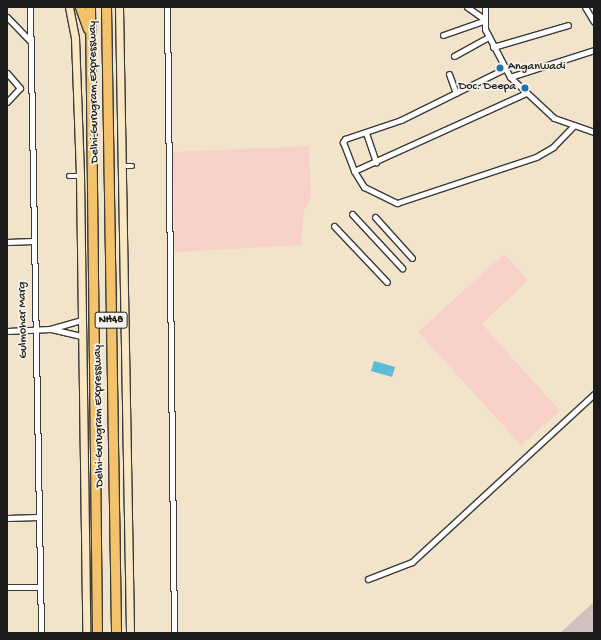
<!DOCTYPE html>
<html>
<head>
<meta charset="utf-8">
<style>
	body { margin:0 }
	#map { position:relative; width:601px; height:640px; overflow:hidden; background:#f1e4ca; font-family:"Gochi Hand",sans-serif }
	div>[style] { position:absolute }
	.built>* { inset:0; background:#f7d1c8 }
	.industrial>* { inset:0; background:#d2bfc0 }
	.water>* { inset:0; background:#5bbbd9 }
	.roads { filter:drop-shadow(1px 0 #3c3a36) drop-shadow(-1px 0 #3c3a36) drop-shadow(0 1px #3c3a36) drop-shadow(0 -1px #3c3a36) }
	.pedestrian>* { height:4px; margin:-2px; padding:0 2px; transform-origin:2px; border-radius:2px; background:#fff }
	.minor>* { height:5px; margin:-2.5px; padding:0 2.5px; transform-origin:2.5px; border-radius:2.5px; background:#fff }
	.secondary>* { height:7px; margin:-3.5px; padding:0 3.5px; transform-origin:3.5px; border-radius:3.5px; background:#fae7c3 }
	.motorway>* { height:9px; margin:-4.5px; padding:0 4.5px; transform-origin:4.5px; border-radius:4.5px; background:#f3c26a }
	.dots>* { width:11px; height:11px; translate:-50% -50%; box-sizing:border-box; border:2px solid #f7f3e8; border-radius:50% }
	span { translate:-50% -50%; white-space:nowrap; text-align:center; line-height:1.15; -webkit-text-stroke:3.5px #f7f3e8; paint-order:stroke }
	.shield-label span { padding:1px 3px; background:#f7f3e8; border:1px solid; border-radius:3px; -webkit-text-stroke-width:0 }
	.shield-label { font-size:11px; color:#1c1c1c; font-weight:700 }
	.poi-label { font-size:12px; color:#1c1c1c }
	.left { translate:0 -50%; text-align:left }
	.right { translate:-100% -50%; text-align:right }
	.street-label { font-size:12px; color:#1c1c1c }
	.frame { position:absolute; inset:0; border:8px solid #1c1c1c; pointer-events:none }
</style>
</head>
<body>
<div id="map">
	<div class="built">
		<div style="clip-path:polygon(309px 146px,311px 197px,304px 211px,301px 245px,175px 252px,173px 152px)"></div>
		<div style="clip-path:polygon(504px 254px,528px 280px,482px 324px,560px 411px,521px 445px,418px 332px)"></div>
	</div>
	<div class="industrial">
		<div style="clip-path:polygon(594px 602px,594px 633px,560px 633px)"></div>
	</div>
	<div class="water">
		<div style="clip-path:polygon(374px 361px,395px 367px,392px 377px,371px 371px)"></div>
	</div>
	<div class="roads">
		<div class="pedestrian">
			<div style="left:123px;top:166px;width:9px"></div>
			<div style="left:69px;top:176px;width:11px"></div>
		</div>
		<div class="minor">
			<div style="left:30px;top:7px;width:626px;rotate:88.99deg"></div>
			<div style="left:167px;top:7px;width:626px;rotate:89.36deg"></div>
			<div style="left:467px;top:7px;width:19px;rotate:35deg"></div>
			<div style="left:485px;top:7px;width:22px;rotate:90deg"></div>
			<div style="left:485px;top:29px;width:54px;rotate:62.5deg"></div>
			<div style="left:510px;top:77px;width:60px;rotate:43deg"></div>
			<div style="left:554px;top:118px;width:42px;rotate:19.3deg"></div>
			<div style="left:585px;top:7px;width:17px;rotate:59deg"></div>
			<div style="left:7px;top:17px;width:33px;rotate:46deg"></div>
			<div style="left:443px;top:35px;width:42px;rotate:-19.3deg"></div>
			<div style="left:493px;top:47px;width:78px;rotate:-16.3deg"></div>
			<div style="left:454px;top:56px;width:39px;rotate:-29deg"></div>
			<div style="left:504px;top:69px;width:115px;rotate:153.7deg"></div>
			<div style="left:401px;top:120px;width:59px;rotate:161.3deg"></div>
			<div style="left:345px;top:139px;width:4px;rotate:124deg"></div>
			<div style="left:343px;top:142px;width:31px;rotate:69deg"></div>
			<div style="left:354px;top:171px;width:19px;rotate:58deg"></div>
			<div style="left:364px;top:187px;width:37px;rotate:26deg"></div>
			<div style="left:397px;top:203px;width:146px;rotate:-18.3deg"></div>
			<div style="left:536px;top:157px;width:20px;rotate:-30deg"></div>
			<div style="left:553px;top:147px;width:30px;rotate:-46deg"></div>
			<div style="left:7px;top:73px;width:20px;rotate:49deg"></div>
			<div style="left:20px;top:88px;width:19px;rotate:133deg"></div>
			<div style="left:449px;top:74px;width:20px;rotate:70deg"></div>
			<div style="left:510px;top:77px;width:88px;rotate:-17.8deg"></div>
			<div style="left:366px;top:133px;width:31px;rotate:71deg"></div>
			<div style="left:354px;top:171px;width:189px;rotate:-24.4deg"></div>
			<div style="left:352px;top:214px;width:74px;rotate:47.2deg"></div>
			<div style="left:375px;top:217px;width:55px;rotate:47.9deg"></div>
			<div style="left:334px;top:226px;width:77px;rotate:46.6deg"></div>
			<div style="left:7px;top:242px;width:26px;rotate:-2deg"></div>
			<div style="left:51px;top:329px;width:32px;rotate:13deg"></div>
			<div style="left:7px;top:331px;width:43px;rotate:-2.7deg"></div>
			<div style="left:50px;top:329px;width:33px;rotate:-16deg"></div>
			<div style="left:7px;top:518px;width:31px;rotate:-2deg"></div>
			<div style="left:368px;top:579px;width:47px;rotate:-21.1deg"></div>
			<div style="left:412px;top:562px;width:248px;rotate:-42.7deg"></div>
			<div style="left:7px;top:587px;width:33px"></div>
		</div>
		<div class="secondary">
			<div style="left:69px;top:7px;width:32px;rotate:79deg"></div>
			<div style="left:75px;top:38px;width:138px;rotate:87.9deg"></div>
			<div style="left:80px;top:176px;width:457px;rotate:89.2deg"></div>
			<div style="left:119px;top:7px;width:626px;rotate:88.99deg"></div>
		</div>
		<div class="motorway">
			<div style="left:80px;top:7px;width:23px;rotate:70deg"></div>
			<div style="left:90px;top:7px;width:626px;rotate:89.36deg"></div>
			<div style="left:106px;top:7px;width:626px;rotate:89.08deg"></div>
		</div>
	</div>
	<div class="dots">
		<div style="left:500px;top:68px;background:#1f6fb2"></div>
		<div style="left:525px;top:88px;background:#1f6fb2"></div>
	</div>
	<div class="shield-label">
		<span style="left:111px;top:320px">NH48</span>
	</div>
	<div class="poi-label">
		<span class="left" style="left:508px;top:68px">Anganwadi</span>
		<span class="right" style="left:516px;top:88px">Doc. Deepa</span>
	</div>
	<div class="street-label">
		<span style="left:95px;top:92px;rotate:-91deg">Delhi-Gurugram Expressway</span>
		<span style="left:24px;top:320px;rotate:-91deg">Gulmohar Marg</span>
		<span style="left:100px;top:416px;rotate:-91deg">Delhi-Gurugram Expressway</span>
	</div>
	<div class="frame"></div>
</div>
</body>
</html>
